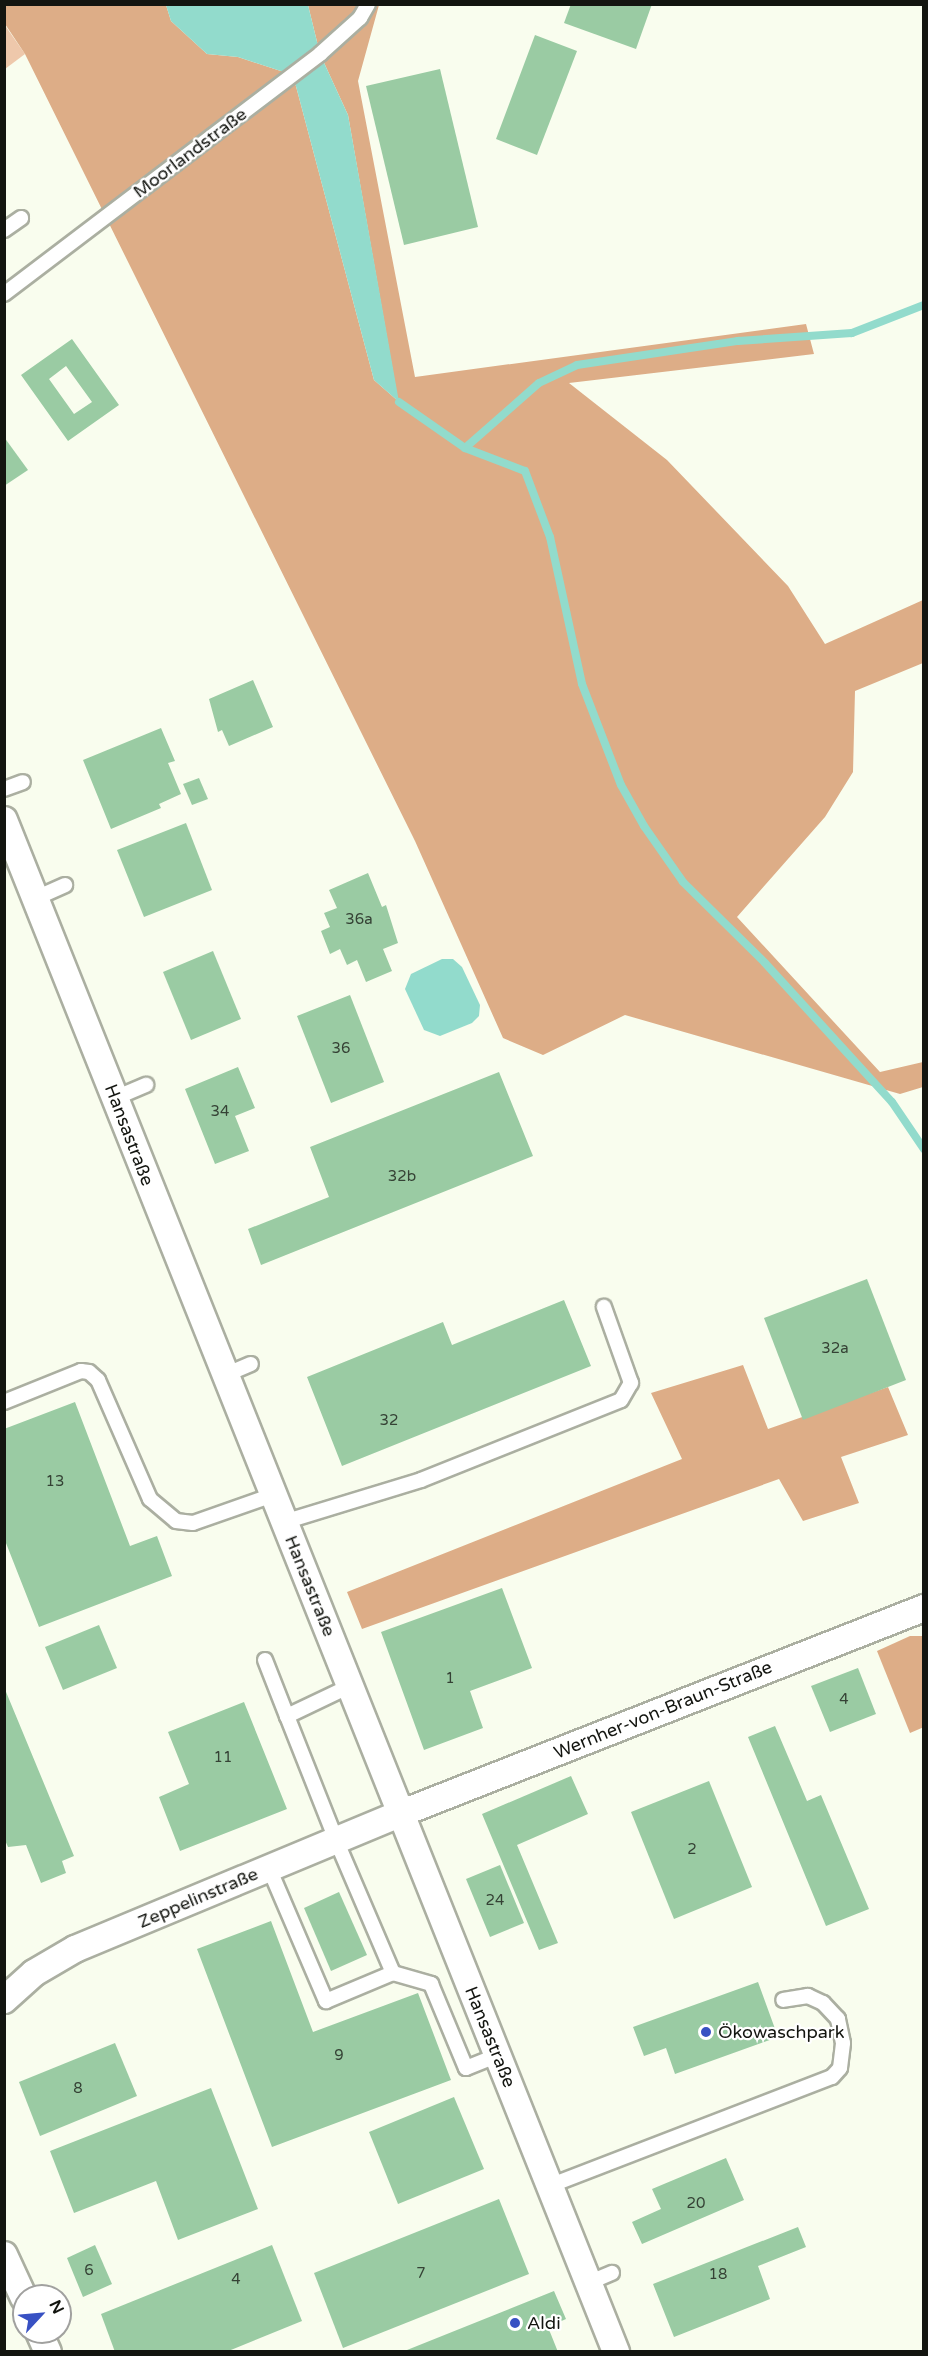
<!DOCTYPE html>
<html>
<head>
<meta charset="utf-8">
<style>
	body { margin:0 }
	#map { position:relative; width:928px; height:2356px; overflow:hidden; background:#f9fdee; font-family:"Varela Round",sans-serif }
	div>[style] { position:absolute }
	.green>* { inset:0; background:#eec8ab }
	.forest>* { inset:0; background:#ddad87 }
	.water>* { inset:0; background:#92dbcc }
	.stream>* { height:8px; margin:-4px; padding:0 4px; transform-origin:4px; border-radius:4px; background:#92dbcc }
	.building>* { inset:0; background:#9acba3 }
	.roads { filter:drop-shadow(2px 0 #abafa1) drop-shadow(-2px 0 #abafa1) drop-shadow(0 2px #abafa1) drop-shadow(0 -2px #abafa1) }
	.service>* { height:14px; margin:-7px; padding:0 7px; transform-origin:7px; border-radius:7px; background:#fff }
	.minor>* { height:26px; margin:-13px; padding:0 13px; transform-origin:13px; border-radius:13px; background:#fff }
	.dots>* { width:16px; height:16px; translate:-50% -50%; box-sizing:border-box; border:3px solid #fff; border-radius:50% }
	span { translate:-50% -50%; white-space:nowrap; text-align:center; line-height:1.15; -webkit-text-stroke:4.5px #fff; paint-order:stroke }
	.number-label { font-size:15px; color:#354235 }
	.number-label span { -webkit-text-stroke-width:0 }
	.street-label { font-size:18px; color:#131510 }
	.poi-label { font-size:18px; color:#131510 }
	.left { translate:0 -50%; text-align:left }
	.frame { position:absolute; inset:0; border:6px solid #131510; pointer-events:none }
	.north { position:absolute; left:12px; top:2284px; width:60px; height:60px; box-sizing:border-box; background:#fff; border:2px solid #a1a19f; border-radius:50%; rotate:64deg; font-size:16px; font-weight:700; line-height:24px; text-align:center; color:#131510 }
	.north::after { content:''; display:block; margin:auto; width:21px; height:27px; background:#3851c3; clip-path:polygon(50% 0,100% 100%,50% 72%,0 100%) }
</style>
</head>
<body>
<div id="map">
	<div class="green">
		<div style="clip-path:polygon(4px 24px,25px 54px,5px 69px,4px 69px)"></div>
	</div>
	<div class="forest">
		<div style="clip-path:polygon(4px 5px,166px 5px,171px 21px,207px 54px,238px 57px,293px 75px,374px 380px,398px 401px,348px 115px,320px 54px,308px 5px,379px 5px,358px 81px,415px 377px,806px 324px,814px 354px,569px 383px,667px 460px,788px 586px,825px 644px,923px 600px,923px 663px,855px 691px,853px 772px,825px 817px,737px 917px,880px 1072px,923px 1062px,923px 1087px,900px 1094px,625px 1015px,543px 1055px,503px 1038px,415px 841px,25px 54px,5px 24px)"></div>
		<div style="clip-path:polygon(743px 1365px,768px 1429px,888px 1387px,908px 1435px,841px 1457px,859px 1503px,803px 1521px,779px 1479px,362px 1629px,347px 1592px,682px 1459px,651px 1393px)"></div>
		<div style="clip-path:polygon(910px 1636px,923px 1636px,924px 1727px,910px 1733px,877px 1651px)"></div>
	</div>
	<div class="water">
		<div style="clip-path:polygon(166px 5px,308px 5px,320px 54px,348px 115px,399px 402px,374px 380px,293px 75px,238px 57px,207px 54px,171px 21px)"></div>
		<div style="clip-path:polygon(442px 959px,453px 959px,462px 967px,480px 1005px,479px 1016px,472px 1023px,440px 1036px,424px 1030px,405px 989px,411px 974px)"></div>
	</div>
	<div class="stream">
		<div style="left:399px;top:402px;width:80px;rotate:34.9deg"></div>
		<div style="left:465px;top:448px;width:64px;rotate:21deg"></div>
		<div style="left:525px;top:471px;width:71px;rotate:69.3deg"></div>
		<div style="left:550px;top:537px;width:150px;rotate:77.7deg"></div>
		<div style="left:582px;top:684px;width:108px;rotate:68.9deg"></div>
		<div style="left:621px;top:785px;width:47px;rotate:60.7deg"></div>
		<div style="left:644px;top:826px;width:68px;rotate:55.1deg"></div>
		<div style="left:683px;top:882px;width:115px;rotate:44.6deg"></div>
		<div style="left:765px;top:963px;width:188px;rotate:47.6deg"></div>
		<div style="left:892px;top:1102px;width:57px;rotate:55.8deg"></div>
		<div style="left:465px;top:448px;width:98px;rotate:-41.3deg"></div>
		<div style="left:539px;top:383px;width:42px;rotate:-25.3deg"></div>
		<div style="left:577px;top:365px;width:163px;rotate:-8.5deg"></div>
		<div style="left:738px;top:341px;width:114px;rotate:-4deg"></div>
		<div style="left:852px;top:333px;width:77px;rotate:-21.3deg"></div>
	</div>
	<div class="building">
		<div style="clip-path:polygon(571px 4px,652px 4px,636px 49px,564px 23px)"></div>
		<div style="clip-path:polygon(535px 35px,577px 51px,537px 155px,496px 139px)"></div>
		<div style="clip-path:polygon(440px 69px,478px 227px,404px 245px,366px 86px)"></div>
		<div style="clip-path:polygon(evenodd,72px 339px,119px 405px,68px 441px,21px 375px,72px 339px,66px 366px,92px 402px,74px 414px,49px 379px,66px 366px)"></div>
		<div style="clip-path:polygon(4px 437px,28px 470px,4px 486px)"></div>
		<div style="clip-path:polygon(253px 680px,273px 727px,229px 746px,222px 730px,218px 732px,209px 699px)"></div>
		<div style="clip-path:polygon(161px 728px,175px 761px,168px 763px,181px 794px,159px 804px,161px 808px,111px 829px,83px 760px)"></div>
		<div style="clip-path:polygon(199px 778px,208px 799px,192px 805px,183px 784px)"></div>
		<div style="clip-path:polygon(186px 823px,212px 890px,144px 917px,117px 850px)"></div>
		<div style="clip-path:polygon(368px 873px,382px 907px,386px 905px,398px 943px,383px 949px,392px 971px,366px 982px,357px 960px,347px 965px,340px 949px,330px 954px,321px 931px,330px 927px,324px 913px,337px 908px,329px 890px)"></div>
		<div style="clip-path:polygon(213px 951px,241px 1019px,191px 1040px,163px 972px)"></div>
		<div style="clip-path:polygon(350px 995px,384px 1082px,331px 1103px,297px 1016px)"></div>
		<div style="clip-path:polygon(238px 1067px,255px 1108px,235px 1116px,249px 1151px,215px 1164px,185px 1089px)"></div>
		<div style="clip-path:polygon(499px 1072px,533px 1156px,261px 1265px,248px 1229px,329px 1197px,310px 1147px)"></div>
		<div style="clip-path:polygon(867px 1279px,906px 1380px,803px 1420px,764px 1318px)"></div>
		<div style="clip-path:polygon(564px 1300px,591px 1366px,342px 1466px,307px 1377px,443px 1322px,452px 1345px)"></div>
		<div style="clip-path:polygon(75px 1402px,130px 1546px,157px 1536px,172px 1576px,39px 1627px,4px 1538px,4px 1429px)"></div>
		<div style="clip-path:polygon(502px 1588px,532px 1668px,470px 1691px,483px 1728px,424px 1750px,381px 1632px)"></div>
		<div style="clip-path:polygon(99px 1625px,117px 1668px,63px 1690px,45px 1647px)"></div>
		<div style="clip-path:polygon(858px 1668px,876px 1714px,830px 1732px,811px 1686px)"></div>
		<div style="clip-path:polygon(4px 1687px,74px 1856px,62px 1861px,66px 1873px,41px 1883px,26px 1845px,8px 1847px,4px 1838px)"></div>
		<div style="clip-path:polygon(244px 1702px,287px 1809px,180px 1851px,159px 1797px,189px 1784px,168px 1732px)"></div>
		<div style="clip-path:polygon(775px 1726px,807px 1801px,821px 1795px,869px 1909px,826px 1926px,748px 1737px)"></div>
		<div style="clip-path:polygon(571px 1776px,588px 1814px,517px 1845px,558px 1943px,539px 1950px,482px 1814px)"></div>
		<div style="clip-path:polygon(709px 1781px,752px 1887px,674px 1919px,631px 1812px)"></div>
		<div style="clip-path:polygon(500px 1865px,524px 1923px,490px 1937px,466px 1879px)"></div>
		<div style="clip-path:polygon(339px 1892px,367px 1955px,331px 1971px,304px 1908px)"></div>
		<div style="clip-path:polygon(271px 1921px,313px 2032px,418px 1993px,451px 2080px,272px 2147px,197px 1949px)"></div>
		<div style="clip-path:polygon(758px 1982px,778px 2037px,675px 2074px,666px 2048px,644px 2056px,633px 2027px)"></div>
		<div style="clip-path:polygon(115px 2043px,137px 2096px,40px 2136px,19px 2082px)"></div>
		<div style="clip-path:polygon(211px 2088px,258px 2209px,178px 2240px,156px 2181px,74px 2213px,50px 2151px)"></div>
		<div style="clip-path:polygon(454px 2097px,484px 2169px,398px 2204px,369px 2132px)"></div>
		<div style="clip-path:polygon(726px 2158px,744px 2200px,642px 2244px,632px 2222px,661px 2209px,652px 2189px)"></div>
		<div style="clip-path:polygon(499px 2199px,529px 2274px,343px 2348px,314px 2273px)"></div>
		<div style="clip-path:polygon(798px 2227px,806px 2247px,758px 2266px,770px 2299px,674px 2337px,653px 2284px)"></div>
		<div style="clip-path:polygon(95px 2245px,112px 2284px,83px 2297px,67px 2258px)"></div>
		<div style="clip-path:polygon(272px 2245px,302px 2321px,226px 2352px,115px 2352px,101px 2314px)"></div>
		<div style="clip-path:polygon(554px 2291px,566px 2319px,548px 2327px,558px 2352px,402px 2352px)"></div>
	</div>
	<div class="roads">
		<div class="service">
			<div style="left:4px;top:230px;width:21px;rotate:-35deg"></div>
			<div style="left:4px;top:294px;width:397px;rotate:-37.2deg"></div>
			<div style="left:320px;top:54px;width:54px;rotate:-42deg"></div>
			<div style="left:360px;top:18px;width:16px;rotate:-60deg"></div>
			<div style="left:4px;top:789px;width:20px;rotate:-20deg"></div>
			<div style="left:36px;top:898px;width:32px;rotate:-24deg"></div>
			<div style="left:115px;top:1098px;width:34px;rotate:-23deg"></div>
			<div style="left:225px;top:1375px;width:28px;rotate:-23deg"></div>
			<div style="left:4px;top:1402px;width:83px;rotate:-21.9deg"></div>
			<div style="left:81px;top:1371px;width:8px;rotate:7deg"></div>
			<div style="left:89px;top:1372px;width:12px;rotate:42deg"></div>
			<div style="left:98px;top:1380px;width:130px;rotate:66.4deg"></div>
			<div style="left:150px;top:1499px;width:34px;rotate:40deg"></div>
			<div style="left:176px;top:1521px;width:17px;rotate:7deg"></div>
			<div style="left:193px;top:1523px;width:85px;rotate:-19.3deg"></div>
			<div style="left:284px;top:1522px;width:143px;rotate:-17deg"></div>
			<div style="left:421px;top:1480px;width:215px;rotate:-21.8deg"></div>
			<div style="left:621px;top:1400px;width:20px;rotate:-60deg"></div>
			<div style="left:631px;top:1383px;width:81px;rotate:-109.6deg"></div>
			<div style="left:265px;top:1660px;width:60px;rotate:68.6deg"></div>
			<div style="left:350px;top:1686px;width:70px;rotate:154.5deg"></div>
			<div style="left:287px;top:1716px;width:133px;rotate:68.4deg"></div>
			<div style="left:336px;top:1840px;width:145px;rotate:66.8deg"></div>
			<div style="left:393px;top:1973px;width:40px;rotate:16deg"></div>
			<div style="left:431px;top:1984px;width:91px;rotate:67.4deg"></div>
			<div style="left:466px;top:2068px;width:35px;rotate:-22deg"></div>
			<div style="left:269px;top:1868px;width:145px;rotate:66.8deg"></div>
			<div style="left:326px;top:2001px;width:73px;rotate:-22.7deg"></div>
			<div style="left:549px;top:2186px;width:303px;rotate:-21.1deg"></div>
			<div style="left:832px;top:2077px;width:12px;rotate:-48deg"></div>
			<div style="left:840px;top:2068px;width:25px;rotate:-83deg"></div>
			<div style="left:843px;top:2043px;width:25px;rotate:-102deg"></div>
			<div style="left:838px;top:2019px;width:22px;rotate:-133deg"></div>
			<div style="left:823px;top:2003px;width:17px;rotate:-155deg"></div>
			<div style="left:808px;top:1996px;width:25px;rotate:171deg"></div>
			<div style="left:588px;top:2283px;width:26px;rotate:-23deg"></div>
		</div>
		<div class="minor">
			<div style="left:4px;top:820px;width:1650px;rotate:68.22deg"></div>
			<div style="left:4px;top:2000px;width:40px;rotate:-42deg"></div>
			<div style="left:34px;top:1973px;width:48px;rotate:-30.3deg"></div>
			<div style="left:75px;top:1949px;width:354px;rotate:-22.6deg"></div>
			<div style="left:402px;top:1813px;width:561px;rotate:-21.44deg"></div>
			<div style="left:4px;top:2255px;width:47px;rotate:65.1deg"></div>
			<div style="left:39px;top:2332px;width:22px;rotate:66deg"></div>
		</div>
	</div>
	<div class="dots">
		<div style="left:706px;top:2032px;background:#3851c3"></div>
		<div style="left:515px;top:2323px;background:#3851c3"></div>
	</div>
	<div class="number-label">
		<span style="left:359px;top:920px">36a</span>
		<span style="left:341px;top:1049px">36</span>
		<span style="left:220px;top:1112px">34</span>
		<span style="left:402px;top:1177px">32b</span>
		<span style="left:835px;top:1349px">32a</span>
		<span style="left:389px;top:1421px">32</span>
		<span style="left:55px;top:1482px">13</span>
		<span style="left:450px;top:1679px">1</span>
		<span style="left:844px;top:1700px">4</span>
		<span style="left:223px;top:1758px">11</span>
		<span style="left:692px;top:1850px">2</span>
		<span style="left:495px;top:1901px">24</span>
		<span style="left:339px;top:2056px">9</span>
		<span style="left:78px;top:2089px">8</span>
		<span style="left:696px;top:2204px">20</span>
		<span style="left:89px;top:2271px">6</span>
		<span style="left:421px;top:2274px">7</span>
		<span style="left:718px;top:2275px">18</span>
		<span style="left:236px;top:2280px">4</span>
	</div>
	<div class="street-label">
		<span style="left:190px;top:153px;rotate:-37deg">Moorlandstraße</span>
		<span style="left:129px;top:1135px;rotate:69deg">Hansastraße</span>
		<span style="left:310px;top:1586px;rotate:68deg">Hansastraße</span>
		<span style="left:663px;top:1710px;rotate:-22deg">Wernher-von-Braun-Straße</span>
		<span style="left:198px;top:1898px;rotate:-23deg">Zeppelinstraße</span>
		<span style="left:490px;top:2037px;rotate:68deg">Hansastraße</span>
	</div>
	<div class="poi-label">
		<span class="left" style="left:718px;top:2032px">Ökowaschpark</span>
		<span class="left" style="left:527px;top:2323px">Aldi</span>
	</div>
	<div class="frame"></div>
	<div class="north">N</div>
</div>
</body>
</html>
